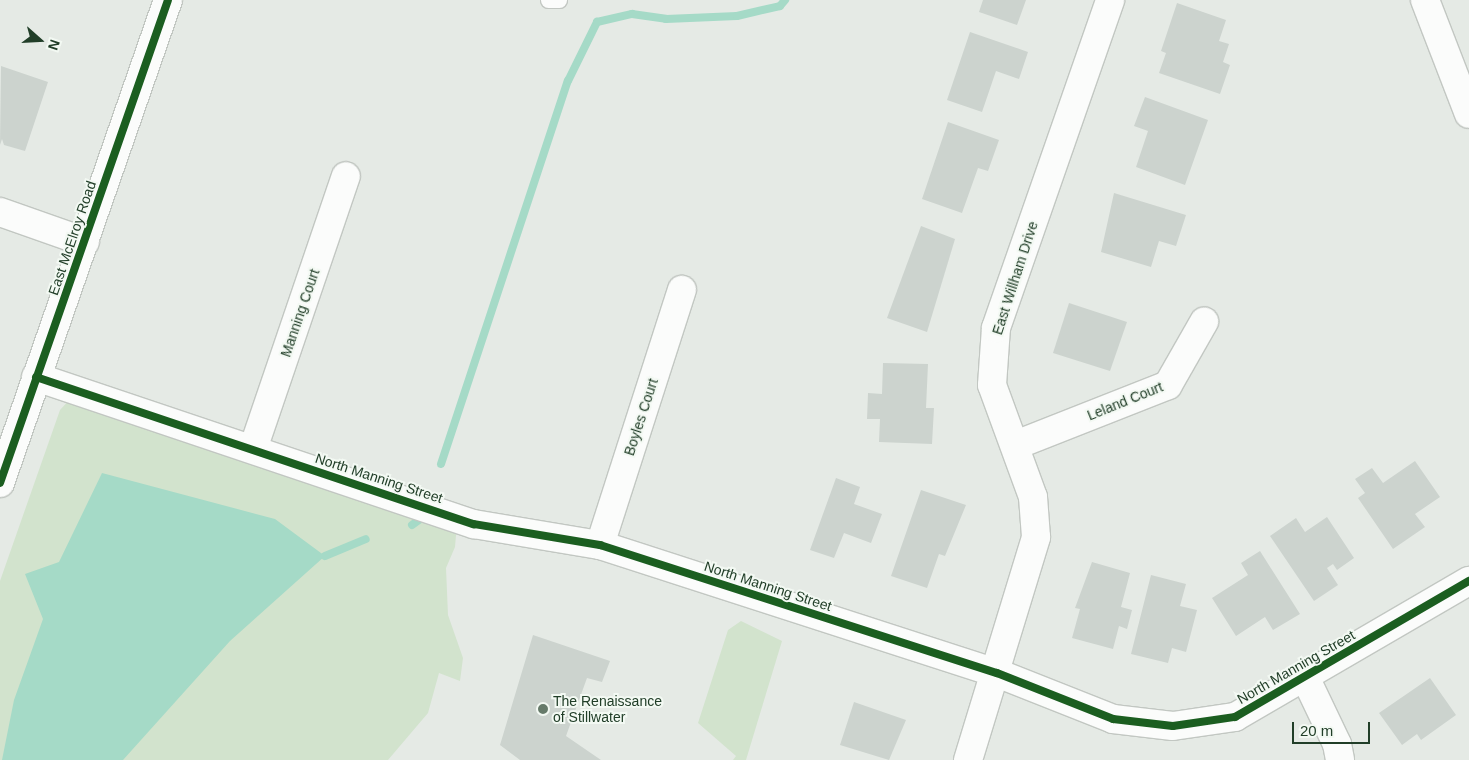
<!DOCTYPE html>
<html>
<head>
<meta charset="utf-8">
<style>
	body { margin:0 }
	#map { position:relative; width:1469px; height:760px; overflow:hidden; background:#e5eae5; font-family:Arial,sans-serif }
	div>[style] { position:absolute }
	.green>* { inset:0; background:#d2e3cd }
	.water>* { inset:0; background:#a5dac7 }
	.stream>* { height:8px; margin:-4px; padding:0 4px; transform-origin:4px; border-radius:4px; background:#a5dac7 }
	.building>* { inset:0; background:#ccd3ce }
	.roads { filter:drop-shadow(1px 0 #c2c7c2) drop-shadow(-1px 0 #c2c7c2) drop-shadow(0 1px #c2c7c2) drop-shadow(0 -1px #c2c7c2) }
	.lane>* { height:15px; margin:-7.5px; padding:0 7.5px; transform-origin:7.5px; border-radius:7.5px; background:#fbfcfb }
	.street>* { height:28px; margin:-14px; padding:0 14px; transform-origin:14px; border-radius:14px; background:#fbfcfb }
	.secondary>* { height:28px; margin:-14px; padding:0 14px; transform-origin:14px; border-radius:14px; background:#fbfcfb }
	.cycleway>* { height:8px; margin:-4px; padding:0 4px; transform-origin:4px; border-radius:4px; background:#1b5e20 }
	.dots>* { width:14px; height:14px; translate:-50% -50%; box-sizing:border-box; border:2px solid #f3f9f3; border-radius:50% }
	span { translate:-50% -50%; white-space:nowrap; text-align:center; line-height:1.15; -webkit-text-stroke:4px #f3f9f3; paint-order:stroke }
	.street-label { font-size:14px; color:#213e28 }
	.poi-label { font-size:14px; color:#213e28 }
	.left { translate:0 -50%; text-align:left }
	.north { position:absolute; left:15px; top:15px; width:50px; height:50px; -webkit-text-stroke:4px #f3f9f3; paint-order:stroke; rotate:109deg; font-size:14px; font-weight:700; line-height:20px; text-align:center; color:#213e28 }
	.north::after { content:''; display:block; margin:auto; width:18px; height:22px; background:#213e28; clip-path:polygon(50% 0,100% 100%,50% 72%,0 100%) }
	.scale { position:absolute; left:1292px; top:722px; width:78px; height:22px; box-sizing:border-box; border:2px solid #213e28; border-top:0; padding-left:6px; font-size:15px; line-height:18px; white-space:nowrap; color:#213e28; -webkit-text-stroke:4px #f3f9f3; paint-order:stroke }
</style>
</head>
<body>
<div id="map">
	<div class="green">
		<div style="clip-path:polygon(72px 397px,457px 524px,455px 547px,446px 568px,448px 615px,463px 658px,460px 681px,439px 673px,428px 713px,388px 760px,0 760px,0 581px,60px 410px)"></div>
		<div style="clip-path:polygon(741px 621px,782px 641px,746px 760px,733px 760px,736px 756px,698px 723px,728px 630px)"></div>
	</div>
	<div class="water">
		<div style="clip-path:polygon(102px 473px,275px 519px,325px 556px,230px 641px,123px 760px,2px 760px,14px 700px,43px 619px,25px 574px,59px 562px)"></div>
	</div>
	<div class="stream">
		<div style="left:441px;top:464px;width:404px;rotate:-71.7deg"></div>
		<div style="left:568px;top:81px;width:66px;rotate:-63.8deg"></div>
		<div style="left:597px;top:22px;width:36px;rotate:-13deg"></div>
		<div style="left:632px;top:14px;width:34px;rotate:8deg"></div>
		<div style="left:666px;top:19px;width:71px;rotate:-2.4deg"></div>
		<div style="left:737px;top:16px;width:44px;rotate:-13.1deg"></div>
		<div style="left:780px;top:6px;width:8px;rotate:-50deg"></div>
		<div style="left:412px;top:525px;width:14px;rotate:-36deg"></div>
		<div style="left:325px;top:556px;width:44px;rotate:-22.5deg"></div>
	</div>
	<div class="building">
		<div style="clip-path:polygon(983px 0,1026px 0,1017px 25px,979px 12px)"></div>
		<div style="clip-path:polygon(1177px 3px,1226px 20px,1219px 41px,1229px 44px,1223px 62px,1230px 65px,1220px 94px,1159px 73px,1166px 53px,1161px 51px)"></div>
		<div style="clip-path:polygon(970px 32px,1028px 52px,1019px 79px,996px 71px,982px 112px,947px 100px)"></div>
		<div style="clip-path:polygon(1px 66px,48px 82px,25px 151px,4px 145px,2px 139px,0 145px)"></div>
		<div style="clip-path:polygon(1145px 97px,1208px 120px,1185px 185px,1136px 167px,1148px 131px,1134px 126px)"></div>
		<div style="clip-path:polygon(948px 122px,999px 140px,988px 171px,978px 168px,962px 213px,922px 199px)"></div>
		<div style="clip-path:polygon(1114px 193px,1186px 215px,1176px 246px,1159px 241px,1151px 267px,1101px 252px)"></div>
		<div style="clip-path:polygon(921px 226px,955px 239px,927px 332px,887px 318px)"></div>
		<div style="clip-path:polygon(1069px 303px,1127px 322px,1110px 371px,1053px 353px)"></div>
		<div style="clip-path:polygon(883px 363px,928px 364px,926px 408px,934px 408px,932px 444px,879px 442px,880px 419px,867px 419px,868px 393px,882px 394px)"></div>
		<div style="clip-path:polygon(1415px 461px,1440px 497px,1415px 514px,1425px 527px,1393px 549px,1358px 498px,1365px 493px,1355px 479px,1372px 468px,1383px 483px)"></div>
		<div style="clip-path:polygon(836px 478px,860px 487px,854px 504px,882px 514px,871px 543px,844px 533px,834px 558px,810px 550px)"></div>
		<div style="clip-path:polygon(921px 490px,966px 505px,945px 556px,939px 554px,927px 588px,891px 576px)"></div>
		<div style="clip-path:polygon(1327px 517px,1354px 558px,1337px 570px,1333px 564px,1327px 568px,1338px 585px,1314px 601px,1270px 536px,1296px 518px,1305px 532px)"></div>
		<div style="clip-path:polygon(1260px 551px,1300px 614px,1273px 630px,1265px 617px,1236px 636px,1212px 598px,1248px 575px,1241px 563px)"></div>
		<div style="clip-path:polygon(1092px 562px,1130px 573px,1121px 607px,1132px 610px,1127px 629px,1119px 626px,1113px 649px,1072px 638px,1080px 609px,1075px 608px)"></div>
		<div style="clip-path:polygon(1151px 575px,1186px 584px,1180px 606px,1197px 610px,1186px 652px,1172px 648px,1168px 663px,1131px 654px)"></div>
		<div style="clip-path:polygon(533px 635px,610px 661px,602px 682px,587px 678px,566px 736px,601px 760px,520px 760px,500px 745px)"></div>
		<div style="clip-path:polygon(1430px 678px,1456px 715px,1421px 740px,1417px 734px,1402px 745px,1379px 713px)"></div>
		<div style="clip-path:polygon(854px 702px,906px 720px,889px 760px,840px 745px)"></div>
	</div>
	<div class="roads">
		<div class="lane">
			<div style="left:548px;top:0;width:11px"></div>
		</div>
		<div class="street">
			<div style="left:1425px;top:0;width:122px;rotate:68.9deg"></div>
			<div style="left:0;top:212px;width:90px;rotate:19.4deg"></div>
			<div style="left:36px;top:377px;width:462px;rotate:18.6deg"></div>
			<div style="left:474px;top:524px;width:128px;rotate:9.5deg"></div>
			<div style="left:600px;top:545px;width:417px;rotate:17.9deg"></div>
			<div style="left:997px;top:673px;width:125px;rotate:21.6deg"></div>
			<div style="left:1113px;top:719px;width:60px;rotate:6.7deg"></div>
			<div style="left:1173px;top:726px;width:63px;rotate:-8.3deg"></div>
			<div style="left:1235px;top:717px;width:271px;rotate:-30.2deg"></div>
			<div style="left:1016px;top:445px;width:163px;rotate:-21.5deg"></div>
			<div style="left:1168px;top:385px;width:73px;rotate:-60.3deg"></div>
			<div style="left:253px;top:449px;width:288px;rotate:-71.2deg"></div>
			<div style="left:600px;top:545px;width:268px;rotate:-72.2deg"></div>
			<div style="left:1306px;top:679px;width:72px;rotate:64.5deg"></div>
			<div style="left:1337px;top:744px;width:16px;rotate:79deg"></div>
			<div style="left:968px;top:760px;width:233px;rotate:-73deg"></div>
			<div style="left:1036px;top:537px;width:40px;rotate:-94.3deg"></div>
			<div style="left:1033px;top:497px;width:119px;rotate:-110.1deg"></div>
			<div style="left:992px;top:385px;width:57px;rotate:-86deg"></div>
			<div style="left:996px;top:328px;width:347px;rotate:-70.8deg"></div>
		</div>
		<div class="secondary">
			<div style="left:0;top:483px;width:511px;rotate:-70.82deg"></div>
		</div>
	</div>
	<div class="cycleway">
		<div style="left:36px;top:377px;width:462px;rotate:18.6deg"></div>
		<div style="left:474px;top:524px;width:128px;rotate:9.5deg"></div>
		<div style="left:600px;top:545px;width:417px;rotate:17.9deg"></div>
		<div style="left:997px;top:673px;width:125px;rotate:21.6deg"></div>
		<div style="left:1113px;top:719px;width:60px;rotate:6.7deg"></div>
		<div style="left:1173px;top:726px;width:63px;rotate:-8.3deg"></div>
		<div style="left:1235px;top:717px;width:271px;rotate:-30.2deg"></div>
		<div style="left:0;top:483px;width:511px;rotate:-70.82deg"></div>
	</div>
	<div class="dots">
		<div style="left:543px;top:709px;background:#667a6a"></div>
	</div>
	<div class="street-label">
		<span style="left:72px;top:238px;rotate:-71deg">East McElroy Road</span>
		<span style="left:1015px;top:278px;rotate:-72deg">East Willham Drive</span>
		<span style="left:300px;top:313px;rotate:-71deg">Manning Court</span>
		<span style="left:1125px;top:401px;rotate:-22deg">Leland Court</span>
		<span style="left:641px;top:417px;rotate:-72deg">Boyles Court</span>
		<span style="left:379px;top:478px;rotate:18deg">North Manning Street</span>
		<span style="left:768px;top:586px;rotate:18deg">North Manning Street</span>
		<span style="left:1296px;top:667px;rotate:-30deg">North Manning Street</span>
	</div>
	<div class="poi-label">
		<span class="left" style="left:553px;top:709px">The Renaissance<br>of Stillwater</span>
	</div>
	<div class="north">N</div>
	<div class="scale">20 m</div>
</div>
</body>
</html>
